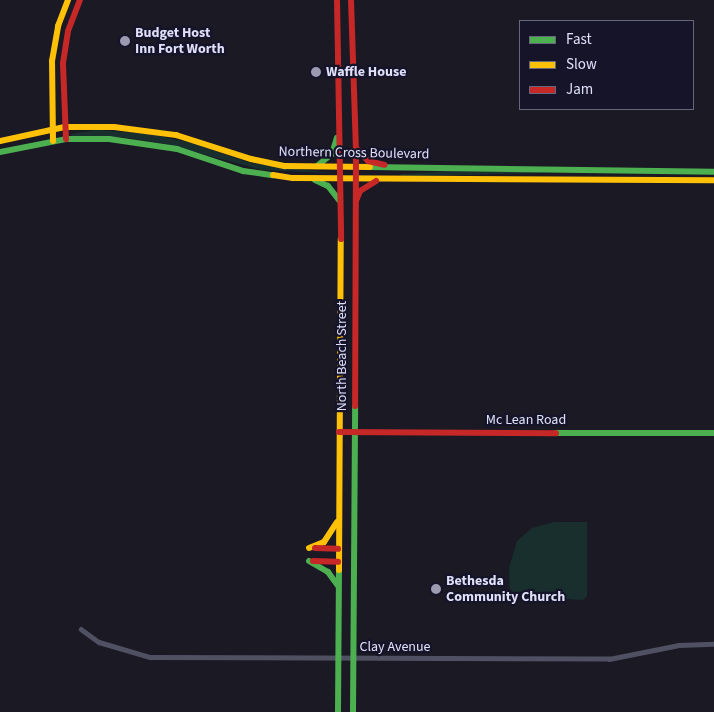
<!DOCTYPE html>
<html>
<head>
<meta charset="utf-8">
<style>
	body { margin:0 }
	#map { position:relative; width:714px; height:712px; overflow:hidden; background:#1a1924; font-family:"Source Sans 3",sans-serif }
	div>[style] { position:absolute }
	.green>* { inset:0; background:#182f2e }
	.street>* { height:4.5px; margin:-2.25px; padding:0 2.25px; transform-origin:2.25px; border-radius:2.25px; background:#505063 }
	.fast>* { height:6px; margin:-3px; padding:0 3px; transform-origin:3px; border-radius:3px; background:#4caf50 }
	.slow>* { height:6px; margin:-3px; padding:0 3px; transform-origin:3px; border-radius:3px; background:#ffc107 }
	.jam>* { height:6px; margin:-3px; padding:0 3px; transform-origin:3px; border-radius:3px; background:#c62828 }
	.dots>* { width:14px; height:14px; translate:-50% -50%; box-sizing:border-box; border:2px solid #161429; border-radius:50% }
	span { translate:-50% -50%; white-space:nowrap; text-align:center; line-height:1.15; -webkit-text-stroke:4.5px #161429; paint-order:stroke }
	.poi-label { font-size:14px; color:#e0e0fb; font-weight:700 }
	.left { translate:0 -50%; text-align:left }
	.street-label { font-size:14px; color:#e0e0fb }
	.legend { position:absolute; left:519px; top:20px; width:175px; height:90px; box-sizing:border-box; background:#161429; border:1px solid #67667d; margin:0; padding:6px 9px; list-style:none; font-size:15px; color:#e0e0fb }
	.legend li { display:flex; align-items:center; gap:10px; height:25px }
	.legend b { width:25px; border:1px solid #67667d }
</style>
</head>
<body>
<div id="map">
	<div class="green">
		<div style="clip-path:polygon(97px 130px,151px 134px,191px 143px,251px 163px,331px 173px,262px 170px,166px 144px,122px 137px,74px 137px,70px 134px)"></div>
		<div style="clip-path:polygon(449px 171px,540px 172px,540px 173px,400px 177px,401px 174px)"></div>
		<div style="clip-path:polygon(554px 522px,587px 522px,587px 596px,583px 600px,510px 596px,509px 568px,517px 541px,532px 528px)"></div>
	</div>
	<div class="street">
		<div style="left:81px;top:629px;width:22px;rotate:36deg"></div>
		<div style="left:99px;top:642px;width:53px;rotate:16.4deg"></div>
		<div style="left:150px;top:657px;width:459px;rotate:0.2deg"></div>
		<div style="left:609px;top:659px;width:71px;rotate:-11.3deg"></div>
		<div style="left:679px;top:645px;width:35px;rotate:-2deg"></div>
	</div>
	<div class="fast">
		<div style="left:0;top:152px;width:67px;rotate:-11.1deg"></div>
		<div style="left:66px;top:139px;width:43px"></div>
		<div style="left:109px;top:139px;width:69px;rotate:8.4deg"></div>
		<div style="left:177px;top:149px;width:70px;rotate:18.4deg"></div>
		<div style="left:243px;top:171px;width:30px;rotate:8deg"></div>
		<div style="left:317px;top:166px;width:19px;rotate:-39deg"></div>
		<div style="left:332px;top:154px;width:17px;rotate:-73deg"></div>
		<div style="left:370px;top:167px;width:344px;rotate:0.8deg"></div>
		<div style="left:315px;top:180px;width:14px;rotate:25deg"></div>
		<div style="left:328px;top:186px;width:18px;rotate:52deg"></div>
		<div style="left:556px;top:433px;width:158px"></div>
		<div style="left:309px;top:561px;width:22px;rotate:30deg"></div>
		<div style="left:328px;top:572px;width:17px;rotate:54deg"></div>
		<div style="left:338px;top:712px;width:142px;rotate:-89.6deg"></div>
		<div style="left:353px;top:712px;width:306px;rotate:-89.6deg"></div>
	</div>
	<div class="slow">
		<div style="left:0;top:141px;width:66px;rotate:-12.2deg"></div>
		<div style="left:65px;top:127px;width:49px"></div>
		<div style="left:114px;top:127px;width:63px;rotate:7.4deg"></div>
		<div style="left:176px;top:135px;width:79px;rotate:17.7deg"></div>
		<div style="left:251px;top:159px;width:35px;rotate:12deg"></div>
		<div style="left:285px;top:166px;width:85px;rotate:0.7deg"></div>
		<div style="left:53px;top:141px;width:80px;rotate:-90.7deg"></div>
		<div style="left:52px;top:61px;width:36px;rotate:-80deg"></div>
		<div style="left:58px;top:26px;width:28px;rotate:-69deg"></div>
		<div style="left:273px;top:175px;width:20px;rotate:9deg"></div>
		<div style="left:293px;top:178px;width:421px;rotate:0.3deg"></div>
		<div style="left:309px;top:548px;width:16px;rotate:-22deg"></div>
		<div style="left:324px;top:542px;width:24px;rotate:-57deg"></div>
		<div style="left:339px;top:570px;width:331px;rotate:-89.7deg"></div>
	</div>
	<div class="jam">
		<div style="left:337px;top:0;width:239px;rotate:89deg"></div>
		<div style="left:351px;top:0;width:148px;rotate:88.1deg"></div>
		<div style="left:356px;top:148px;width:258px;rotate:90.2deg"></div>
		<div style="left:66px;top:139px;width:76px;rotate:-92.3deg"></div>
		<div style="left:63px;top:63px;width:32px;rotate:-81deg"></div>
		<div style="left:68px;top:31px;width:33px;rotate:-69deg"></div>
		<div style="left:356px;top:148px;width:18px;rotate:47deg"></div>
		<div style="left:368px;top:161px;width:17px;rotate:13deg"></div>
		<div style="left:356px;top:201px;width:11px;rotate:-68deg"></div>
		<div style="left:360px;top:191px;width:19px;rotate:-32deg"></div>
		<div style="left:339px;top:432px;width:217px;rotate:0.3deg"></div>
		<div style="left:315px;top:548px;width:23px;rotate:2deg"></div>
		<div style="left:313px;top:561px;width:25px;rotate:2deg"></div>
	</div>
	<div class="dots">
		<div style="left:125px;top:41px;background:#9b9ab0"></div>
		<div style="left:316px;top:72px;background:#9b9ab0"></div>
		<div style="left:436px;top:589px;background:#9b9ab0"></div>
	</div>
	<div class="poi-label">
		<span class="left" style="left:135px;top:41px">Budget Host<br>Inn Fort Worth</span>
		<span class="left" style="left:326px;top:72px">Waffle House</span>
		<span class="left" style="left:446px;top:589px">Bethesda<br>Community Church</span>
	</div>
	<div class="street-label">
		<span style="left:354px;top:153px;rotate:1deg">Northern Cross Boulevard</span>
		<span style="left:342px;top:356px;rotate:-90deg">North Beach Street</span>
		<span style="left:526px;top:420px">Mc Lean Road</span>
		<span style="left:395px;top:647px">Clay Avenue</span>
	</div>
	<ul class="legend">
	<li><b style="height:6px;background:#4caf50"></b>Fast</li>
	<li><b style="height:6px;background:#ffc107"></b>Slow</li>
	<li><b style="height:6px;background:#c62828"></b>Jam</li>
	</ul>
</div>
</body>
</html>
